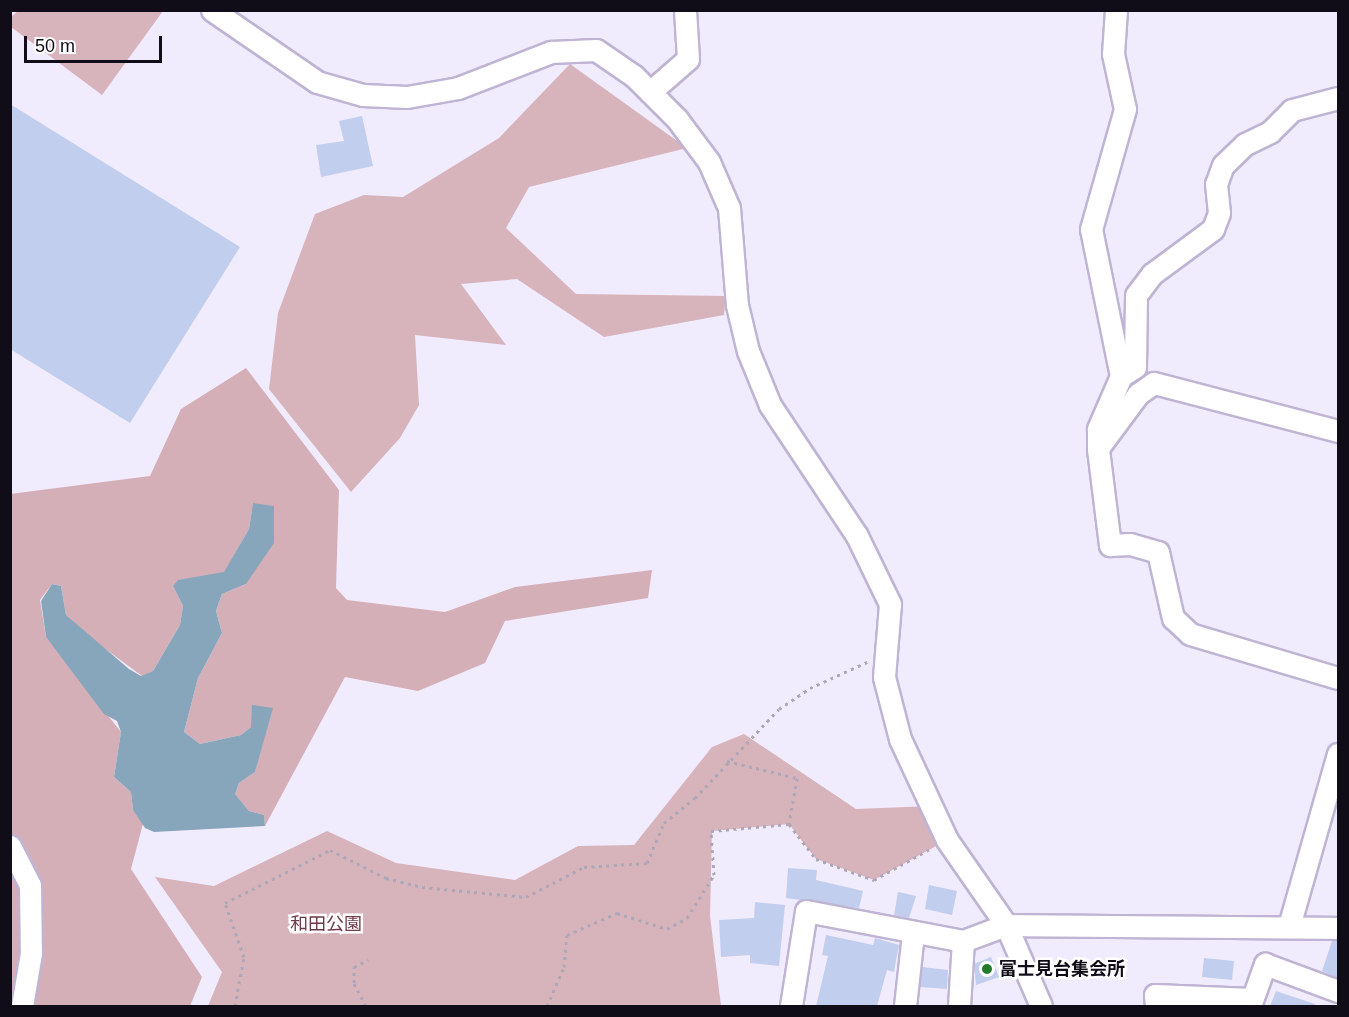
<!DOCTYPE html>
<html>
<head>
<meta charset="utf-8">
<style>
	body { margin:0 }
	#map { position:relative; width:1349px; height:1017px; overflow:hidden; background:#f1ebfe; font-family:Arial,"Noto Sans JP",sans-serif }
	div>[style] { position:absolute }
	.green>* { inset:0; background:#d7b3bb }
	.forest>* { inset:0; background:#d5afb7 }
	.water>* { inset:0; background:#87a6bc }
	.building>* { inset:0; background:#c2ceed }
	.path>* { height:3px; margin-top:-1.5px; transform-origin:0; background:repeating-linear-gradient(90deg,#ada7b8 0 3px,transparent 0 7.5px) }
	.roads { filter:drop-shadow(2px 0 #bfb4d3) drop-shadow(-2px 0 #bfb4d3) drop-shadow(0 2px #bfb4d3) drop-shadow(0 -2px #bfb4d3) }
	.minor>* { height:21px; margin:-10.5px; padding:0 10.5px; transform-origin:10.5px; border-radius:10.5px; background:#fff }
	.dots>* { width:16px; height:16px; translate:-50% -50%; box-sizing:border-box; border:3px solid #fff; border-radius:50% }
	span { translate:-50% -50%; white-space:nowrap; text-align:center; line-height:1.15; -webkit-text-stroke:5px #fff; paint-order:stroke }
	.park-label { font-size:18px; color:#6f3a48 }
	.poi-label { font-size:18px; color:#110d18; font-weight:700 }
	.left { translate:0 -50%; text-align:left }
	.frame { position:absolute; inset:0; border:12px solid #110d18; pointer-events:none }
	.scale { position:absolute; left:24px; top:36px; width:138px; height:27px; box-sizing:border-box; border:3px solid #110d18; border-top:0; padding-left:8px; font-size:18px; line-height:21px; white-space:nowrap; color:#110d18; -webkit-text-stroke:4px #fff; paint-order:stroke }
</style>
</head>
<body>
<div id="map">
	<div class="green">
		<div style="clip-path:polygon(18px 11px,18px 10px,163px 11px,102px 95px,11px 27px,11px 17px)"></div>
		<div style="clip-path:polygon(570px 64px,687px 148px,529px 187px,506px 228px,576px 294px,726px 296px,724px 315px,604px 337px,517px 279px,461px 284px,506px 345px,415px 335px,419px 405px,400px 438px,351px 492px,269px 389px,278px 313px,315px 214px,364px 195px,403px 197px,499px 138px)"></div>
		<div style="clip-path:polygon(744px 734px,856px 809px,932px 806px,947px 840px,874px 880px,816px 859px,789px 824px,712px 831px,710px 916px,721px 1006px,208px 1006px,222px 972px,155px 877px,214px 886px,327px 831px,396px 863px,515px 880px,578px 846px,634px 845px,712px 747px)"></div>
	</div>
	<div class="forest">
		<div style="clip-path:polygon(246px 368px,339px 490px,336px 588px,347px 600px,445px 612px,515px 587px,652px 570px,648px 598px,505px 621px,485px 663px,418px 691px,345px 677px,265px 826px,264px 815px,249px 811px,235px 794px,239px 783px,255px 772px,263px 736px,251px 727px,241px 735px,200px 744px,184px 732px,198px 678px,222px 633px,216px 611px,222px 594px,246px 584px,253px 503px,249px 529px,224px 573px,173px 586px,183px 606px,180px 625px,153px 671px,142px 676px,96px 642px,66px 615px,61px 586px,52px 584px,40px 600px,46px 637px,121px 732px,114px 777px,131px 792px,133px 810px,144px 820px,131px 869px,202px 977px,190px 1006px,11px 1006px,10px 494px,150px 476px,181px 409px)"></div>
	</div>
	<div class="water">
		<div style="clip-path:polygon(253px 503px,274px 506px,274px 543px,246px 584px,222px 594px,216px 611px,222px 633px,198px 678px,184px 732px,200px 744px,241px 735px,251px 727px,252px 705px,273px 708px,255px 772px,239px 783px,235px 794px,249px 811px,264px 815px,265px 826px,154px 832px,145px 828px,133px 810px,131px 792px,114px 777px,121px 732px,117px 721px,104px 714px,46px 637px,41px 601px,52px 584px,61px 586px,66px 615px,129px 669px,141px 676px,153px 671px,180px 625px,183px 606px,173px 586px,178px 580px,224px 572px,249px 529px)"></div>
	</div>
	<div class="building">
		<div style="clip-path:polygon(10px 104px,240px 247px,130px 423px,10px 349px)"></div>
		<div style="clip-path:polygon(362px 116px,373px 166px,321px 177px,316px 145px,344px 141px,339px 121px)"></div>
		<div style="clip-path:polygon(788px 868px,817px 870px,816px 880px,863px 891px,859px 908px,786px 898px)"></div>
		<div style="clip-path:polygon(929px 885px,957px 891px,952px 915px,925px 909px)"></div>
		<div style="clip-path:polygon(898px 892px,916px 896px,909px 918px,894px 915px)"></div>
		<div style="clip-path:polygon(755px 902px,785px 905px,779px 966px,750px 963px,750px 955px,721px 957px,719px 920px,754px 918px)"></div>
		<div style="clip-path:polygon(826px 935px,873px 945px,875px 938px,899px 945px,894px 972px,887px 970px,877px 1006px,816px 1006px,828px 956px,822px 955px)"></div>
		<div style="clip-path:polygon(1332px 941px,1338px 941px,1338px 978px,1322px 971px)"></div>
		<div style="clip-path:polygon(991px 957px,999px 977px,976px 985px,974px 964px)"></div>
		<div style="clip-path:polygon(1204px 958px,1234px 961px,1232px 980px,1202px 977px)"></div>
		<div style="clip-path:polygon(922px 967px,948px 970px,947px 989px,920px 987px)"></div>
		<div style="clip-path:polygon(1276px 991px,1315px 1004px,1314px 1006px,1270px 1006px)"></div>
	</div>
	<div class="path">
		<div style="left:727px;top:761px;width:72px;rotate:13.7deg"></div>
		<div style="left:797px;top:778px;width:47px;rotate:99.9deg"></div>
		<div style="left:235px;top:1006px;width:50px;rotate:-79.6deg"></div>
		<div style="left:244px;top:957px;width:57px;rotate:-109.4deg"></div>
		<div style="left:225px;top:903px;width:118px;rotate:-26.8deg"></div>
		<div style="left:330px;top:850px;width:63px;rotate:26.6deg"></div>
		<div style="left:386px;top:878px;width:37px;rotate:14deg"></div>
		<div style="left:422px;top:887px;width:104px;rotate:5.5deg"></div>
		<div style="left:526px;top:897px;width:65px;rotate:-27.3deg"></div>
		<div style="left:584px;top:867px;width:63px;rotate:-3.6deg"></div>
		<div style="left:647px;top:863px;width:43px;rotate:-67deg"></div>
		<div style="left:664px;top:823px;width:40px;rotate:-39deg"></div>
		<div style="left:695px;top:798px;width:122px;rotate:-46.7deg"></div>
		<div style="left:779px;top:709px;width:37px;rotate:-34deg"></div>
		<div style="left:810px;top:688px;width:63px;rotate:-24.5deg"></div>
		<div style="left:366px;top:1006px;width:26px;rotate:-118deg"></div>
		<div style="left:354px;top:983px;width:16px;rotate:-90deg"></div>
		<div style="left:354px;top:967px;width:16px;rotate:-27deg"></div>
		<div style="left:547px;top:1006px;width:43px;rotate:-66.4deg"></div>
		<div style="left:564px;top:967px;width:32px;rotate:-85deg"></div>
		<div style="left:567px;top:935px;width:55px;rotate:-23.7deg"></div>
		<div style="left:617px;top:913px;width:52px;rotate:17.7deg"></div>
		<div style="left:667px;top:929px;width:23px;rotate:-29deg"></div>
		<div style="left:687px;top:918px;width:51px;rotate:-57.9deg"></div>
		<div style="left:714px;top:875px;width:44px;rotate:-93.9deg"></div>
		<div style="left:711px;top:831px;width:78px;rotate:-5.1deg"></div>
		<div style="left:789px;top:824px;width:44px;rotate:52.4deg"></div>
		<div style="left:816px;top:859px;width:62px;rotate:19.9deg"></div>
		<div style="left:874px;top:880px;width:64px;rotate:-29deg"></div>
	</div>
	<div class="roads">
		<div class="minor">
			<div style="left:212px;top:10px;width:127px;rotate:34.4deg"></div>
			<div style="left:317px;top:82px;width:48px;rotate:15.8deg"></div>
			<div style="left:363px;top:95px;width:44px;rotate:2.6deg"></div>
			<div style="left:407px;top:97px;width:52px;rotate:-10deg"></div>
			<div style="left:458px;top:88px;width:100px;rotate:-21.2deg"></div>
			<div style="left:551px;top:52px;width:45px;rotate:-2.5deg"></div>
			<div style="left:596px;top:50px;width:46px;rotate:34.4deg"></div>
			<div style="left:634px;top:76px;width:61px;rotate:45deg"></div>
			<div style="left:677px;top:119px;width:54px;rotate:53.3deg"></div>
			<div style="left:709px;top:162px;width:50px;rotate:66.5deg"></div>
			<div style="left:729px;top:208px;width:97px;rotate:85.3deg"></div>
			<div style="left:737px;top:305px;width:47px;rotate:76.6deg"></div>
			<div style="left:748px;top:351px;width:58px;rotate:67.8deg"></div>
			<div style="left:770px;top:405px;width:157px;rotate:56.4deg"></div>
			<div style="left:857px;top:536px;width:76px;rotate:64.1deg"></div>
			<div style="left:890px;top:604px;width:73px;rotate:94.7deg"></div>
			<div style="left:884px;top:677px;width:64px;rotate:75.5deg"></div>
			<div style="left:900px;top:739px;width:111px;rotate:65deg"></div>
			<div style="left:947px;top:840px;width:103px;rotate:55.2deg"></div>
			<div style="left:1006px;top:925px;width:88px;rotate:66.6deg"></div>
			<div style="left:1116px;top:10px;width:44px;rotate:93.9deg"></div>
			<div style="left:1113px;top:54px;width:56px;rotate:77.7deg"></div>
			<div style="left:1125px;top:109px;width:125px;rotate:105.8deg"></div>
			<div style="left:1091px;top:229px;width:150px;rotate:78.5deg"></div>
			<div style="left:650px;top:92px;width:50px;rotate:-41deg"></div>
			<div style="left:688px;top:59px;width:49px;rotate:-93.5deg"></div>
			<div style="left:1338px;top:98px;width:48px;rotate:165.4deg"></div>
			<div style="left:1292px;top:110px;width:31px;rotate:135deg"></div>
			<div style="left:1270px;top:132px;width:28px;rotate:154deg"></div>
			<div style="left:1245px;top:144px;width:30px;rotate:136deg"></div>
			<div style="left:1223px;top:165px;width:20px;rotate:110deg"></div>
			<div style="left:1216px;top:184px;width:29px;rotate:84deg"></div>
			<div style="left:1219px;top:213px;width:17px;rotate:111deg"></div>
			<div style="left:1213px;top:229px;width:76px;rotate:143.6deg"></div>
			<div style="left:1152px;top:274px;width:26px;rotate:127deg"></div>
			<div style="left:1136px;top:295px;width:72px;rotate:90.8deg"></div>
			<div style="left:1135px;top:367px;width:17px;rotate:147deg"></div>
			<div style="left:1121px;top:376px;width:58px;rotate:113.5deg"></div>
			<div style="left:1098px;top:429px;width:20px;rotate:90deg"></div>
			<div style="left:1098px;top:449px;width:97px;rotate:82.9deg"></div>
			<div style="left:1110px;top:545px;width:20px;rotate:-3deg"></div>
			<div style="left:1130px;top:544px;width:29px;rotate:16deg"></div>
			<div style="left:1158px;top:552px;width:68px;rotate:77.2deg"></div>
			<div style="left:1173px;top:618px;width:23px;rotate:43deg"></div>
			<div style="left:1190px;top:634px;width:154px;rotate:16.6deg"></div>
			<div style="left:1098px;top:448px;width:67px;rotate:-53.5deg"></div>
			<div style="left:1138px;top:394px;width:19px;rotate:-35deg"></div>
			<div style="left:1154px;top:383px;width:190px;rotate:14.6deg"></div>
			<div style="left:10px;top:846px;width:44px;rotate:62.9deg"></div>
			<div style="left:30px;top:885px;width:68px;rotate:89.2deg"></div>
			<div style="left:31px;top:953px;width:54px;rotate:99.6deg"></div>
			<div style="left:1289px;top:926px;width:179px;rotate:-74.1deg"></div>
			<div style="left:791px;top:1006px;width:96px;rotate:-81deg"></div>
			<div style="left:806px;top:911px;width:160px;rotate:10.8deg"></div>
			<div style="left:905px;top:1006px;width:72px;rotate:-83.7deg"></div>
			<div style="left:959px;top:1006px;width:65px;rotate:-86.5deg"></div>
			<div style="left:963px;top:941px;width:46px;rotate:-20.4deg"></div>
			<div style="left:1006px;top:925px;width:332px;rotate:0.5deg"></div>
			<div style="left:1156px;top:1006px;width:11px;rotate:-95deg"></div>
			<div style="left:1155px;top:995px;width:97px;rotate:2.4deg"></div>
			<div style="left:1250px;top:1006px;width:45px;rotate:-70.3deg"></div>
			<div style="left:1265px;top:964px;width:78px;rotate:20.3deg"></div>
		</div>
	</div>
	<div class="dots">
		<div style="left:987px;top:969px;background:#207b2b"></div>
	</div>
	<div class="park-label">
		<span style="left:326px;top:924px">和田公園</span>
	</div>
	<div class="poi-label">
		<span class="left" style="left:999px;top:969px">富士見台集会所</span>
	</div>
	<div class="frame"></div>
	<div class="scale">50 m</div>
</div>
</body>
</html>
